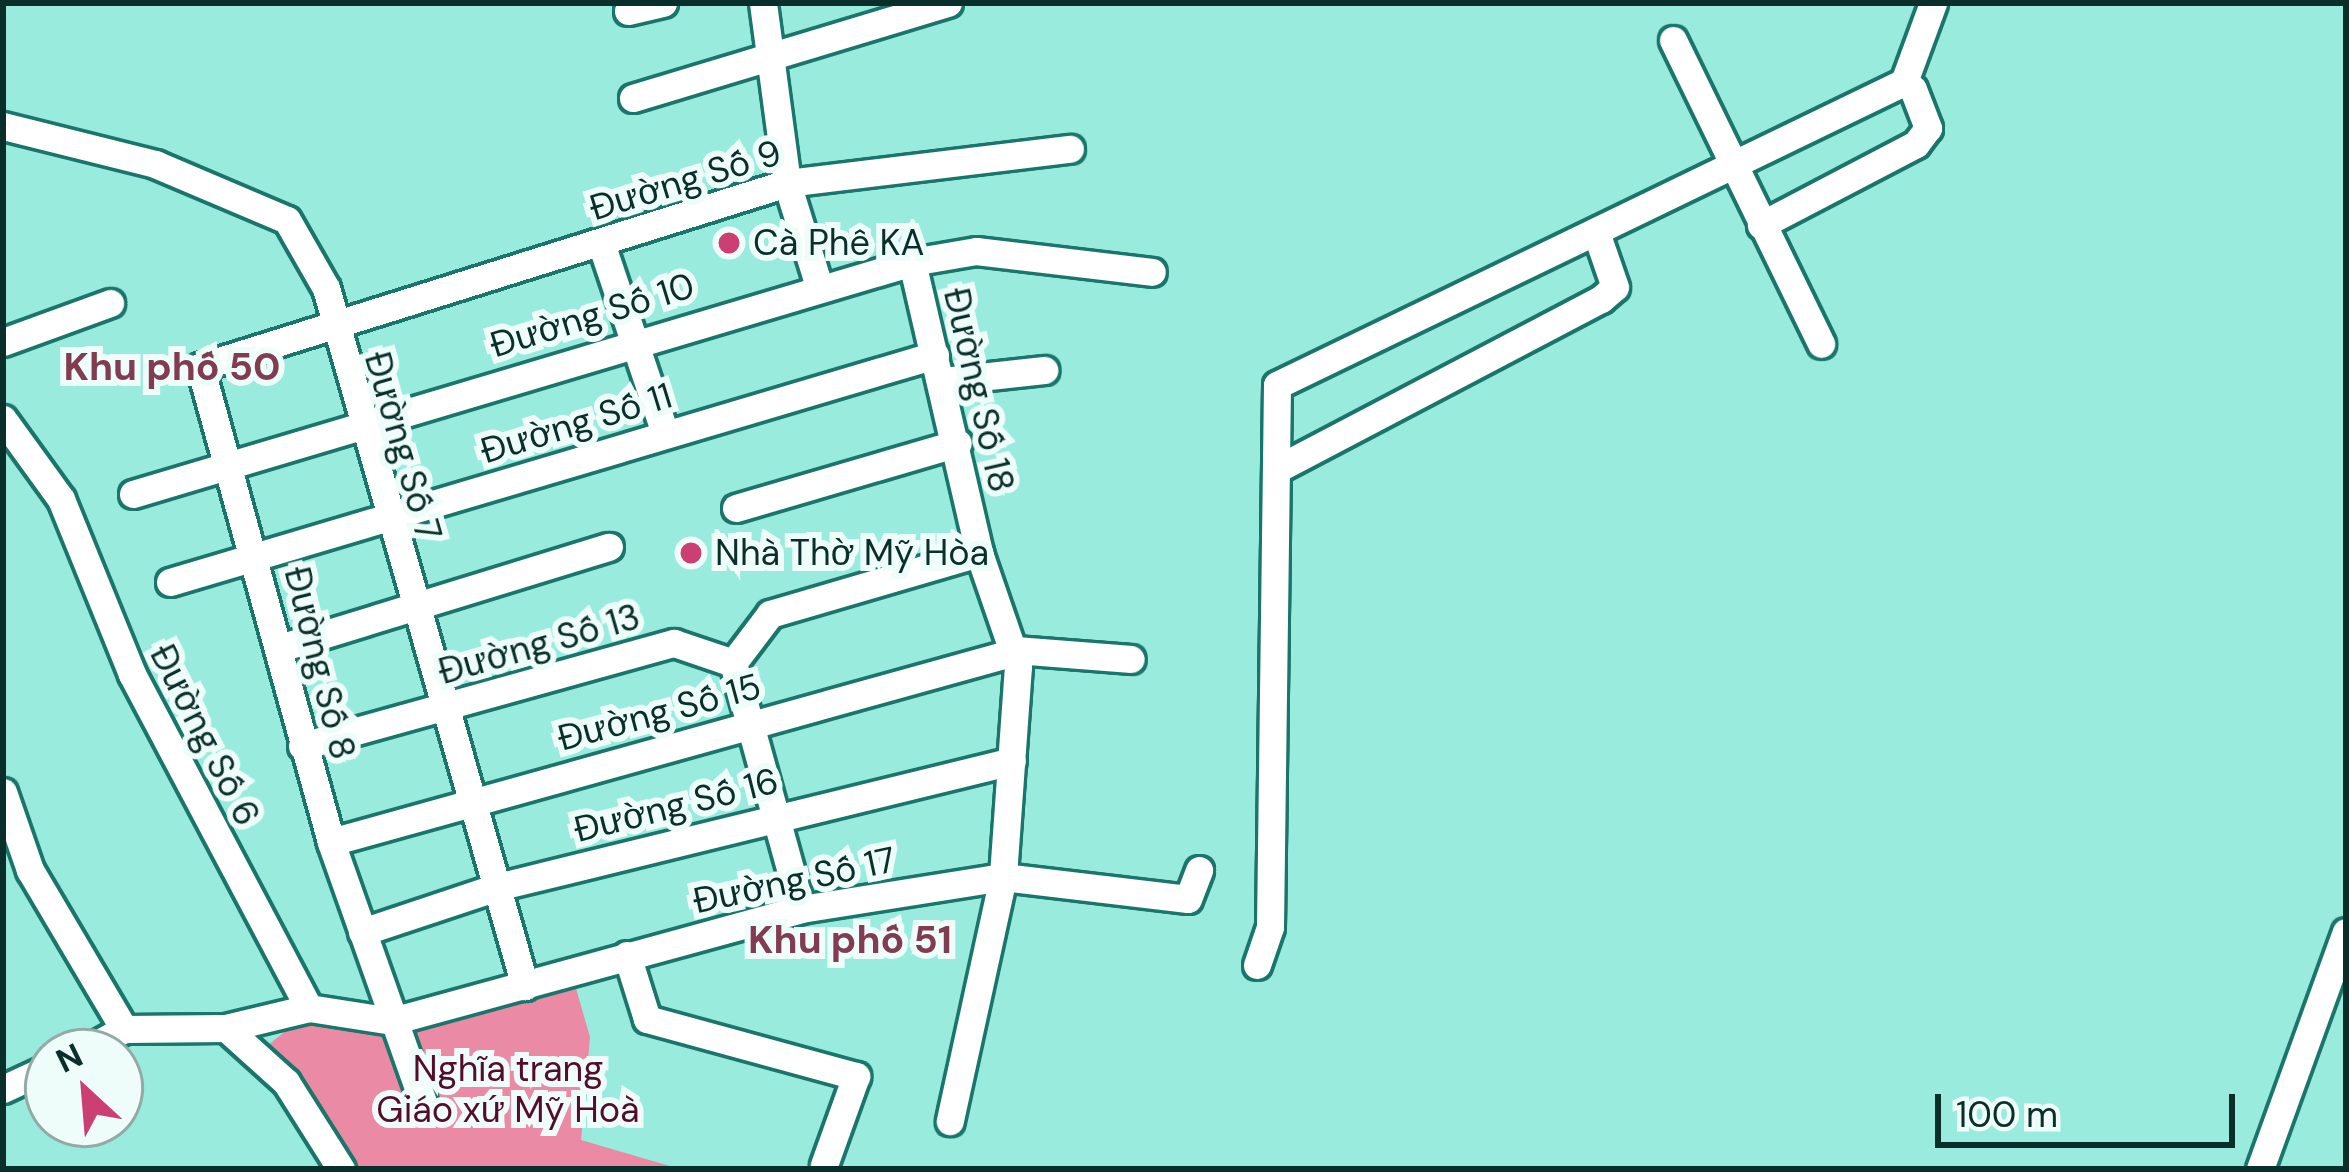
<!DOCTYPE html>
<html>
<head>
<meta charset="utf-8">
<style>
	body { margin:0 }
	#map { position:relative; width:2349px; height:1172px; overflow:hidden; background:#98ebdd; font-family:"DM Sans",sans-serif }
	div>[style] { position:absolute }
	.green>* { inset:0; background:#ea8aa5 }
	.roads { filter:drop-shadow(3px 0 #1a756a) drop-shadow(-3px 0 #1a756a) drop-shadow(0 3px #1a756a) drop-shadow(0 -3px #1a756a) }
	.minor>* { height:27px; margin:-13.5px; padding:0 13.5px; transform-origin:13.5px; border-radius:13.5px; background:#fff }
	.dots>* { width:33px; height:33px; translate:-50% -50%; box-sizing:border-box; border:6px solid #eefdfa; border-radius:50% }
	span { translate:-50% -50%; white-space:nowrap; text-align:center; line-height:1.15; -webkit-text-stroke:12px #eefdfa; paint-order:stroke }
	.street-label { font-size:36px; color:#0a2e29 }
	.poi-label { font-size:36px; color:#0a2e29 }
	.left { translate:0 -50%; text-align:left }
	.park-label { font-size:36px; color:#550c29 }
	.neighbourhood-label { font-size:39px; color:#823c52; font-weight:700 }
	.frame { position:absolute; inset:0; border:6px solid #0a2e29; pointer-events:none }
	.north { position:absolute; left:24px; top:1028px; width:120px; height:120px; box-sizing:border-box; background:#eefdfa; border:3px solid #93aaa6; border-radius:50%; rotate:334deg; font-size:33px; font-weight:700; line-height:48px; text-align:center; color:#0a2e29 }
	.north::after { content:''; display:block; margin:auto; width:42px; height:54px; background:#cb3f72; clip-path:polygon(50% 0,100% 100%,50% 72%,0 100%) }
	.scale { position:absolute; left:1935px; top:1094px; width:300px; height:54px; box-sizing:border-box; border:6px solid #0a2e29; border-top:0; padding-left:15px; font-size:36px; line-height:42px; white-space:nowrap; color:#0a2e29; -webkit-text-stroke:9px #eefdfa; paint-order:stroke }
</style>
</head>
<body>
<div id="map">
	<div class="green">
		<div style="clip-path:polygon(575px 985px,590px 1037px,581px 1140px,680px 1169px,355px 1169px,316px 1097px,267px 1046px,293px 1025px,426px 1028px)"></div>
	</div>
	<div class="roads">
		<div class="minor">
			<div style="left:763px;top:3px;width:182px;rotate:82.4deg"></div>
			<div style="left:787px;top:183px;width:105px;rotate:72.8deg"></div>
			<div style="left:628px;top:11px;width:36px;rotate:-13deg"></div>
			<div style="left:1673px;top:40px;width:338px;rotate:64deg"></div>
			<div style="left:1904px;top:82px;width:84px;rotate:-69.8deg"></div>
			<div style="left:633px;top:98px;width:329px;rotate:-16.8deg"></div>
			<div style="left:3px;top:126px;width:157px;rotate:14deg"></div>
			<div style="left:155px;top:164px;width:143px;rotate:23deg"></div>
			<div style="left:287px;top:220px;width:78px;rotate:60.2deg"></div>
			<div style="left:326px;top:288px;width:726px;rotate:74.09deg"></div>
			<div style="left:601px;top:243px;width:200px;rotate:71.4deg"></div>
			<div style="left:912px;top:262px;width:299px;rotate:77deg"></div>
			<div style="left:979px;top:553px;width:120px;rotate:71deg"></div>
			<div style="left:1018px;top:666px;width:212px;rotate:94.1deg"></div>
			<div style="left:1003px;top:877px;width:250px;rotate:102.3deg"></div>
			<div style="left:3px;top:342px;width:114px;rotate:-20deg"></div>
			<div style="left:943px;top:381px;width:102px;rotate:-6.2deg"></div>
			<div style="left:3px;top:419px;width:99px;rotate:54.1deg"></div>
			<div style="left:61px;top:499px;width:189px;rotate:67.9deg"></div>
			<div style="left:132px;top:674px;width:378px;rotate:62.1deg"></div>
			<div style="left:309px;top:1008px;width:84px;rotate:8.9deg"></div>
			<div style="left:392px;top:1021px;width:424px;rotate:-15.3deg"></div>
			<div style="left:801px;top:909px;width:205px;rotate:-9deg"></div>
			<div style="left:1003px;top:877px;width:186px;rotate:6.8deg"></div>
			<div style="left:1188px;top:899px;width:31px;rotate:-69deg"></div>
			<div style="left:1277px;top:469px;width:366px;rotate:-27.7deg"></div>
			<div style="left:1601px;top:299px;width:18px;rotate:-41deg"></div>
			<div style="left:1615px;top:287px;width:58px;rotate:-109.1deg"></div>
			<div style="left:133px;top:494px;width:813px;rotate:-16.58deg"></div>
			<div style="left:912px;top:262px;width:65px;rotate:-9.8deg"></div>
			<div style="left:976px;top:251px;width:177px;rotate:6.8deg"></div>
			<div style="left:736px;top:508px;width:231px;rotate:-16.3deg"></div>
			<div style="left:170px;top:582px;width:798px;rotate:-16.53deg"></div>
			<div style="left:283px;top:647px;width:341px;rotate:-17.1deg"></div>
			<div style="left:1016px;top:650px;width:115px;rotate:4.5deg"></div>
			<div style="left:733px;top:663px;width:255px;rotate:74.5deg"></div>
			<div style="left:302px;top:746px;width:386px;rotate:-15.5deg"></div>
			<div style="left:674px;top:643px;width:62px;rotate:18.7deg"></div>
			<div style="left:733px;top:663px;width:61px;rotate:-52.9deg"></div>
			<div style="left:770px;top:614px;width:218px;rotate:-16.3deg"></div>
			<div style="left:3px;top:792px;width:83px;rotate:70.9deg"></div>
			<div style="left:30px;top:870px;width:185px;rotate:59.4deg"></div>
			<div style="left:124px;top:1029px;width:102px;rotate:-0.6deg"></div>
			<div style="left:226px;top:1028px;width:85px;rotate:-13.5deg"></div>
			<div style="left:331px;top:842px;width:702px;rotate:-15.54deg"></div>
			<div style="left:362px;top:932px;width:142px;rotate:-18.4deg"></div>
			<div style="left:497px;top:887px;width:530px;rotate:-13.75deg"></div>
			<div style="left:627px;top:955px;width:67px;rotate:72.6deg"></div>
			<div style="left:647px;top:1019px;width:217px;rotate:15.3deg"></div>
			<div style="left:856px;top:1076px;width:95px;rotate:109.8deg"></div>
			<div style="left:1257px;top:965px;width:40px;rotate:-71.1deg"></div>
			<div style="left:1270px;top:927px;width:542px;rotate:-89.26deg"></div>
			<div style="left:1277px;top:385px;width:696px;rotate:-25.79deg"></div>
			<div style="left:1904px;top:82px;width:11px;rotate:38deg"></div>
			<div style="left:1913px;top:89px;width:42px;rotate:69deg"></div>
			<div style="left:1928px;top:128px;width:20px;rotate:127deg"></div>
			<div style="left:1916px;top:144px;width:175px;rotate:152.4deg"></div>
			<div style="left:226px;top:1028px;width:81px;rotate:42deg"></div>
			<div style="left:286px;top:1082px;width:103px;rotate:57.7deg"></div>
			<div style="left:83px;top:1052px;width:47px;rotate:-29.3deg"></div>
			<div style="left:3px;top:1089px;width:50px;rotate:-25deg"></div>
			<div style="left:424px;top:1105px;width:279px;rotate:-109.5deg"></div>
			<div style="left:331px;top:842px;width:493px;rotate:-105.4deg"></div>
			<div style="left:200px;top:367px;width:615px;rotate:-17.4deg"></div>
			<div style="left:787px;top:183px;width:285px;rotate:-6.9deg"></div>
			<div style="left:2260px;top:1169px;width:252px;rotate:-70.1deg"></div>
		</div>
	</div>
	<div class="dots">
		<div style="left:729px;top:243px;background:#cb3f72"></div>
		<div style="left:691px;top:553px;background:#cb3f72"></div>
	</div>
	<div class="street-label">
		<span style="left:685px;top:180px;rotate:-17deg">Đường Số 9</span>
		<span style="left:592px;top:315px;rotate:-17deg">Đường Số 10</span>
		<span style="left:979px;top:390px;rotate:77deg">Đường Số 18</span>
		<span style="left:576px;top:423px;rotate:-17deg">Đường Số 11</span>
		<span style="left:403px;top:446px;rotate:74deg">Đường Số 7</span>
		<span style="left:539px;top:644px;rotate:-16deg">Đường Số 13</span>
		<span style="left:320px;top:663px;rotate:76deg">Đường Số 8</span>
		<span style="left:659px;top:712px;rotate:-15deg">Đường Số 15</span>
		<span style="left:205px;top:735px;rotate:63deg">Đường Số 6</span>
		<span style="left:676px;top:805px;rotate:-14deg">Đường Số 16</span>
		<span style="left:794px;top:880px;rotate:-12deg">Đường Số 17</span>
	</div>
	<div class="poi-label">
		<span class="left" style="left:753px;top:243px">Cà Phê KA</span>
		<span class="left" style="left:715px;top:553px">Nhà Thờ Mỹ Hòa</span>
	</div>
	<div class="park-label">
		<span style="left:508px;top:1089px">Nghĩa trang<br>Giáo xứ Mỹ Hoà</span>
	</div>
	<div class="neighbourhood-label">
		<span style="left:172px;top:367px">Khu phố 50</span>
		<span style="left:850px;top:940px">Khu phố 51</span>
	</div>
	<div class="frame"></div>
	<div class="north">N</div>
	<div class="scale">100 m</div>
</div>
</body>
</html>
